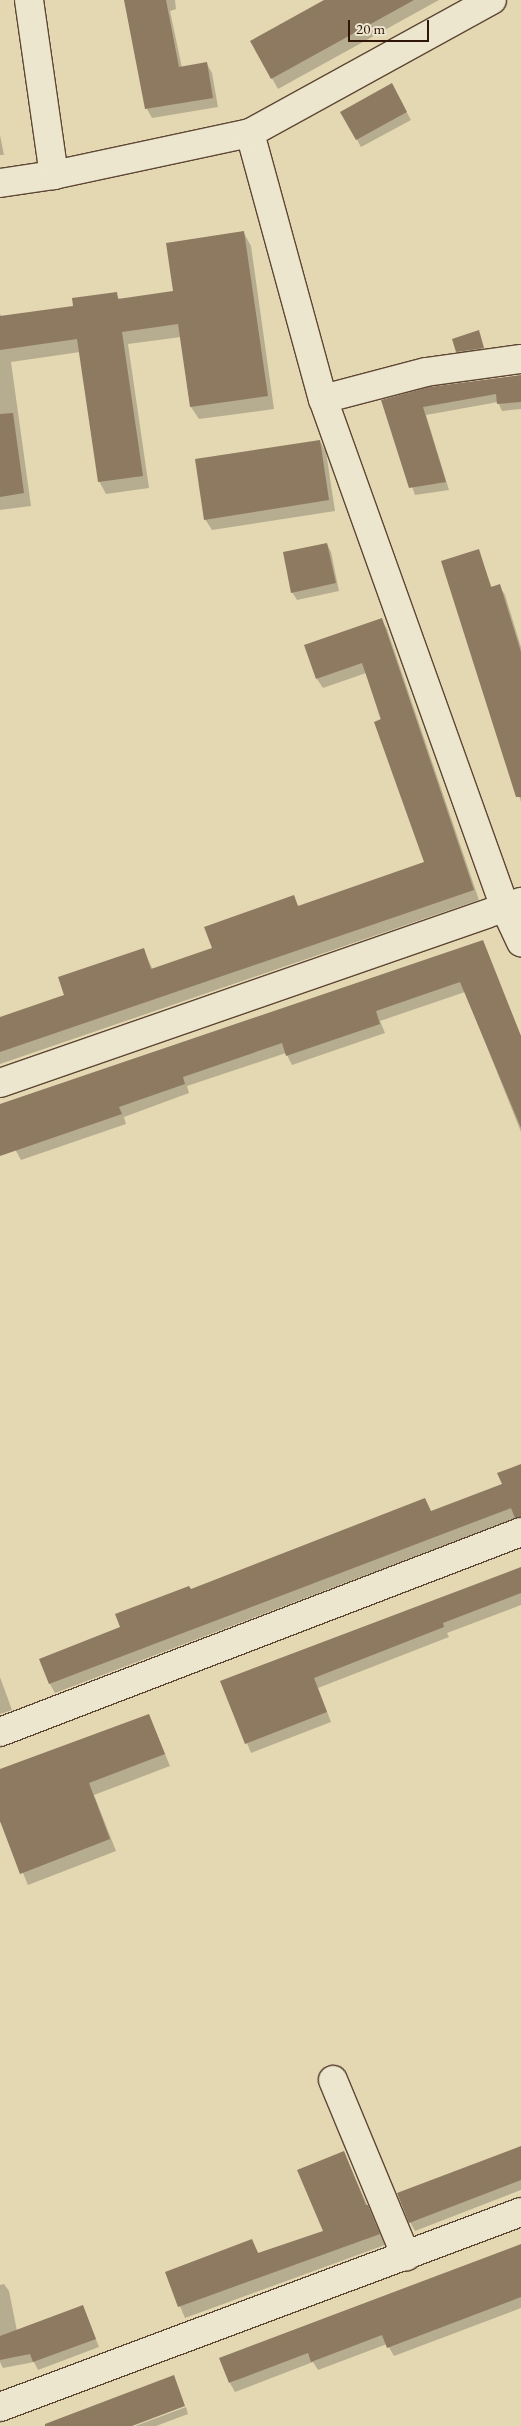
<!DOCTYPE html>
<html>
<head>
<meta charset="utf-8">
<style>
	body { margin:0 }
	#map { position:relative; width:521px; height:2426px; overflow:hidden; background:#e4d8b3; font-family:"EB Garamond",serif }
	div>[style] { position:absolute }
	.shadow>* { inset:0; background:#0003 }
	.building>* { inset:0; background:#8e7a61 }
	.roads { filter:drop-shadow(1px 0 #5d4634) drop-shadow(-1px 0 #5d4634) drop-shadow(0 1px #5d4634) drop-shadow(0 -1px #5d4634) }
	.minor>* { height:28px; margin:-14px; padding:0 14px; transform-origin:14px; border-radius:14px; background:#ede6ce }
	span { translate:-50% -50%; white-space:nowrap; text-align:center; line-height:1.15; -webkit-text-stroke:5px #ede6ce; paint-order:stroke }
	.scale { position:absolute; left:348px; top:20px; width:81px; height:22px; box-sizing:border-box; border:2px solid #301509; border-top:0; padding-left:6px; font-size:15px; line-height:18px; white-space:nowrap; color:#301509; -webkit-text-stroke:4px #ede6ce; paint-order:stroke }
</style>
</head>
<body>
<div id="map">
	<div class="shadow">
		<div style="clip-path:polygon(126px 0,175px 0,176px 9px,170px 11px,182px 68px,207px 64px,212px 73px,218px 107px,152px 118px,147px 109px)"></div>
		<div style="clip-path:polygon(340px 0,439px 0,278px 89px,251px 41px)"></div>
		<div style="clip-path:polygon(392px 85px,411px 120px,361px 147px,342px 112px)"></div>
		<div style="clip-path:polygon(0 135px,4px 155px,0 155px)"></div>
		<div style="clip-path:polygon(244px 233px,251px 246px,274px 409px,199px 419px,191px 407px,181px 337px,128px 344px,149px 488px,106px 494px,99px 481px,80px 352px,11px 362px,31px 506px,0 510px,0 314px,2px 317px,75px 307px,116px 294px,120px 300px,174px 292px)"></div>
		<div style="clip-path:polygon(480px 336px,485px 352px,459px 355px,457px 352px)"></div>
		<div style="clip-path:polygon(521px 376px,521px 409px,502px 411px,498px 402px,426px 415px,449px 490px,415px 495px,383px 401px)"></div>
		<div style="clip-path:polygon(320px 441px,326px 452px,335px 511px,212px 530px,205px 519px)"></div>
		<div style="clip-path:polygon(327px 544px,331px 552px,339px 591px,297px 600px,292px 592px)"></div>
		<div style="clip-path:polygon(478px 550px,492px 588px,499px 585px,505px 595px,521px 647px,521px 802px,443px 561px)"></div>
		<div style="clip-path:polygon(381px 619px,387px 629px,479px 900px,0 1064px,0 1019px,66px 996px,143px 949px,153px 970px,213px 949px,293px 897px,299px 907px,425px 862px,366px 673px,323px 688px,317px 679px)"></div>
		<div style="clip-path:polygon(482px 942px,521px 1036px,521px 1132px,465px 992px,380px 1021px,385px 1033px,292px 1065px,286px 1053px,187px 1086px,189px 1093px,124px 1117px,126px 1124px,21px 1160px,16px 1151px,0 1106px)"></div>
		<div style="clip-path:polygon(521px 1465px,521px 1516px,55px 1693px,50px 1684px,41px 1659px,122px 1628px,191px 1590px,425px 1499px,432px 1517px,503px 1485px)"></div>
		<div style="clip-path:polygon(521px 1568px,521px 1605px,447px 1633px,449px 1637px,318px 1688px,331px 1722px,251px 1753px,222px 1682px)"></div>
		<div style="clip-path:polygon(0 1677px,12px 1710px,0 1714px)"></div>
		<div style="clip-path:polygon(149px 1715px,170px 1766px,94px 1795px,116px 1851px,28px 1885px,2px 1822px,0 1823px,0 1772px)"></div>
		<div style="clip-path:polygon(521px 2146px,521px 2190px,415px 2231px,410px 2222px)"></div>
		<div style="clip-path:polygon(344px 2153px,385px 2245px,185px 2318px,166px 2273px,252px 2241px,259px 2254px,325px 2231px)"></div>
		<div style="clip-path:polygon(521px 2245px,521px 2308px,394px 2356px,387px 2344px,318px 2370px,313px 2362px,235px 2392px,230px 2383px)"></div>
		<div style="clip-path:polygon(4px 2284px,9px 2291px,17px 2331px,83px 2307px,99px 2347px,38px 2370px,34px 2362px,3px 2368px,0 2362px,0 2285px)"></div>
		<div style="clip-path:polygon(186px 2407px,188px 2414px,156px 2426px,135px 2426px)"></div>
	</div>
	<div class="building">
		<div style="clip-path:polygon(124px 0,166px 0,179px 67px,207px 62px,213px 98px,145px 109px)"></div>
		<div style="clip-path:polygon(324px 0,414px 0,271px 79px,250px 41px)"></div>
		<div style="clip-path:polygon(392px 83px,407px 112px,356px 140px,340px 112px)"></div>
		<div style="clip-path:polygon(244px 231px,268px 396px,190px 407px,178px 324px,122px 332px,143px 476px,98px 482px,77px 339px,0 350px,0 316px,73px 306px,72px 298px,117px 292px,118px 299px,173px 291px,166px 243px)"></div>
		<div style="clip-path:polygon(479px 330px,484px 348px,456px 352px,452px 339px)"></div>
		<div style="clip-path:polygon(521px 375px,521px 402px,497px 404px,496px 394px,423px 407px,446px 482px,409px 488px,381px 400px,429px 387px)"></div>
		<div style="clip-path:polygon(13px 413px,24px 493px,0 497px,0 414px)"></div>
		<div style="clip-path:polygon(320px 440px,329px 500px,204px 520px,195px 459px)"></div>
		<div style="clip-path:polygon(327px 543px,336px 583px,291px 593px,283px 552px)"></div>
		<div style="clip-path:polygon(479px 549px,491px 587px,500px 584px,521px 652px,521px 797px,516px 797px,441px 561px)"></div>
		<div style="clip-path:polygon(382px 618px,474px 890px,0 1052px,0 1017px,64px 995px,58px 977px,144px 948px,151px 969px,212px 948px,204px 927px,294px 895px,298px 906px,424px 862px,374px 722px,381px 719px,362px 663px,316px 679px,304px 645px)"></div>
		<div style="clip-path:polygon(483px 940px,521px 1036px,521px 1128px,460px 982px,376px 1011px,380px 1024px,286px 1056px,282px 1043px,183px 1077px,185px 1084px,119px 1107px,122px 1114px,0 1156px,0 1104px)"></div>
		<div style="clip-path:polygon(521px 1464px,521px 1517px,515px 1518px,511px 1508px,49px 1684px,39px 1659px,120px 1627px,115px 1614px,189px 1586px,191px 1589px,425px 1498px,431px 1511px,502px 1484px,497px 1473px)"></div>
		<div style="clip-path:polygon(521px 1567px,521px 1593px,443px 1623px,444px 1627px,314px 1678px,327px 1712px,245px 1744px,220px 1681px)"></div>
		<div style="clip-path:polygon(149px 1714px,165px 1754px,89px 1783px,110px 1839px,20px 1874px,0 1821px,0 1769px)"></div>
		<div style="clip-path:polygon(521px 2146px,521px 2180px,409px 2223px,397px 2193px)"></div>
		<div style="clip-path:polygon(344px 2151px,366px 2205px,368px 2205px,380px 2234px,178px 2307px,165px 2272px,252px 2239px,258px 2253px,323px 2231px,297px 2170px)"></div>
		<div style="clip-path:polygon(521px 2244px,521px 2297px,387px 2348px,382px 2335px,311px 2362px,308px 2353px,229px 2383px,219px 2358px)"></div>
		<div style="clip-path:polygon(83px 2305px,96px 2339px,33px 2362px,30px 2354px,0 2360px,0 2336px)"></div>
		<div style="clip-path:polygon(174px 2375px,185px 2406px,132px 2426px,45px 2426px,45px 2424px)"></div>
	</div>
	<div class="roads">
		<div class="minor">
			<div style="left:29px;top:0;width:177px;rotate:81.9deg"></div>
			<div style="left:250px;top:133px;width:276px;rotate:74.7deg"></div>
			<div style="left:323px;top:399px;width:541px;rotate:70.32deg"></div>
			<div style="left:505px;top:908px;width:38px;rotate:65deg"></div>
			<div style="left:0;top:183px;width:55px;rotate:-8.4deg"></div>
			<div style="left:54px;top:175px;width:200px;rotate:-12.1deg"></div>
			<div style="left:250px;top:133px;width:276px;rotate:-28.8deg"></div>
			<div style="left:323px;top:399px;width:106px;rotate:-14.7deg"></div>
			<div style="left:426px;top:372px;width:96px;rotate:-7.8deg"></div>
			<div style="left:0;top:1083px;width:552px;rotate:-19.16deg"></div>
			<div style="left:0;top:1732px;width:558px;rotate:-21deg"></div>
			<div style="left:333px;top:2080px;width:191px;rotate:67.5deg"></div>
			<div style="left:0;top:2407px;width:556px;rotate:-20.52deg"></div>
		</div>
	</div>
	<div class="scale">20 m</div>
</div>
</body>
</html>
